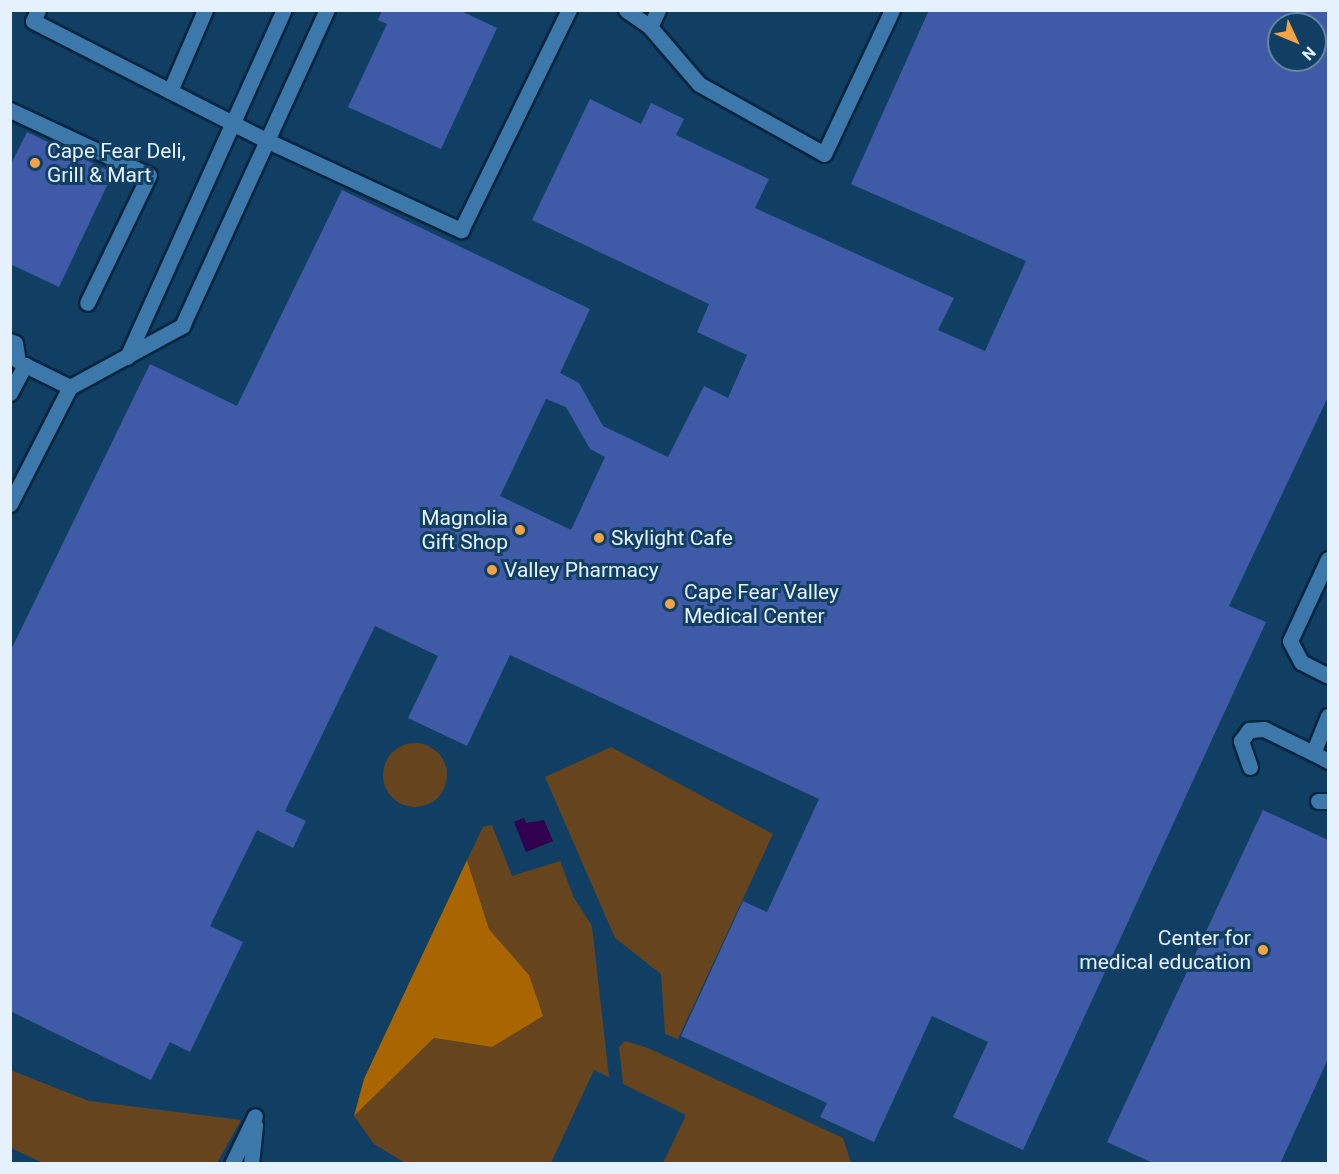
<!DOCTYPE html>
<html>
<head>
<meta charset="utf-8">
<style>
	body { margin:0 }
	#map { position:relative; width:1339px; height:1174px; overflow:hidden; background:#103f63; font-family:Roboto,sans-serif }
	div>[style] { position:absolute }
	.green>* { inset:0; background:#66441e }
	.round { border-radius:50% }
	.forest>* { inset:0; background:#a96600 }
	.water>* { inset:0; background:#31004e }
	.building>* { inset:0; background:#3f5ba8 }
	.roads { filter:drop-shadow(2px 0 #04253e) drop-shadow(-2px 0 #04253e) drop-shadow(0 2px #04253e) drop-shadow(0 -2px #04253e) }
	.lane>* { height:15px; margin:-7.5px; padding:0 7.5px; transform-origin:7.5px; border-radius:7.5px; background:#3d78aa }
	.dots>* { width:16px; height:16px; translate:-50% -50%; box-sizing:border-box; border:3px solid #103f63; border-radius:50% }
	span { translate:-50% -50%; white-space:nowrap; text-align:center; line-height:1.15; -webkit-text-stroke:6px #103f63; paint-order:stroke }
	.poi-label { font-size:21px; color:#e5f1fc }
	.left { translate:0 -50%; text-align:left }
	.right { translate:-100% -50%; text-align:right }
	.frame { position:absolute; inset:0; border:12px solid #e5f1fc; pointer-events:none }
	.north { position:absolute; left:1267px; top:12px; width:60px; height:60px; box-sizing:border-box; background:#103f63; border:2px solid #6586a0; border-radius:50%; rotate:134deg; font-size:16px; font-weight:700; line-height:24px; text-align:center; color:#e5f1fc }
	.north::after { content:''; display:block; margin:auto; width:21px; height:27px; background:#f4a344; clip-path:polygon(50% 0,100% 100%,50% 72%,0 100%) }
</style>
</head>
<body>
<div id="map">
	<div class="green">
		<div class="round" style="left:383px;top:743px;width:64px;height:64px"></div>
		<div style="clip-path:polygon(611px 747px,773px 834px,678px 1039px,665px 1034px,661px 974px,615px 938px,545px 777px)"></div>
		<div style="clip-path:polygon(492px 825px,512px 876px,560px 861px,574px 898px,592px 926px,609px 1077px,594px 1070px,551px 1163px,405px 1163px,374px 1144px,354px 1116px,434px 1038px,492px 1047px,529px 975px,489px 929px,467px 860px,483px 827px)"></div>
		<div style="clip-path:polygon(625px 1041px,648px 1048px,843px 1138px,851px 1163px,663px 1163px,686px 1115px,623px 1084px,619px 1047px)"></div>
		<div style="clip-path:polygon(10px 1070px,89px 1101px,241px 1120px,217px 1163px,43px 1163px,11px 1148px)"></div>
	</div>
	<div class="forest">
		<div style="clip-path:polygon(467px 860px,489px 929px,529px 975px,543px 1016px,492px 1047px,434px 1038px,354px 1116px,364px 1079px)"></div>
	</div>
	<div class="water">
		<div style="clip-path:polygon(524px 818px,526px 823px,544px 820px,553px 841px,526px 852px,514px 822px)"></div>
	</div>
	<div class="building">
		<div style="clip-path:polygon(382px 10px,459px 10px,497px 28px,441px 149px,348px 107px,387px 24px,378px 20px)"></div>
		<div style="clip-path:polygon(evenodd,929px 10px,1328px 10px,1328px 397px,1229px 606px,1266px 622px,1023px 1150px,953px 1117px,988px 1042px,932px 1016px,874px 1142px,820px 1117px,827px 1103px,681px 1036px,743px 901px,767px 912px,819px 799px,510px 655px,467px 746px,408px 718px,438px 656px,375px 626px,285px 811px,306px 821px,293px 848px,257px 830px,210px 926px,243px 942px,190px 1052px,170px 1042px,151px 1080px,10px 1011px,10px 652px,150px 364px,237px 406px,342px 190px,590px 309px,560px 373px,579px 383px,603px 426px,668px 457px,704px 386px,728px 398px,747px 355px,697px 332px,709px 304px,532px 220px,590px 99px,641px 124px,651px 103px,684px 119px,676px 135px,769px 179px,755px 208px,954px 298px,938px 330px,985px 351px,1026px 261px,851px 184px,929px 10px,1279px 24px,1315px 24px,1315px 60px,1279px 60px,1279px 24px,929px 10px,546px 399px,566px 407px,590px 449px,605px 457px,571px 530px,500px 496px,546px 399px)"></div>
		<div style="clip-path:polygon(27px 132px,113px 173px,59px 287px,10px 264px,10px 166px)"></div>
		<div style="clip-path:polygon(1263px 810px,1328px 840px,1328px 1059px,1280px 1164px,1155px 1164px,1107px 1142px)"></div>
	</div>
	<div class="roads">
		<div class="lane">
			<div style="left:38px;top:10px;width:12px;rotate:114deg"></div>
			<div style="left:33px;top:21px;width:264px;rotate:27.1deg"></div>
			<div style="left:268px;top:141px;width:213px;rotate:24.8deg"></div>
			<div style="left:461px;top:230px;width:245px;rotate:-63.9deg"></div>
			<div style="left:626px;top:10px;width:29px;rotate:35deg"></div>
			<div style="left:650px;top:27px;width:75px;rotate:49.3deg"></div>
			<div style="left:699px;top:84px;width:143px;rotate:29.2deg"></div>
			<div style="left:824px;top:154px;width:159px;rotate:-64.7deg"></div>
			<div style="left:650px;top:27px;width:19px;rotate:-65deg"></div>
			<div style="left:170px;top:91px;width:88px;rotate:-66.6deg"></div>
			<div style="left:10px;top:110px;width:153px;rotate:25.1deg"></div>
			<div style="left:149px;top:175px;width:142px;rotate:115.8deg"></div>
			<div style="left:10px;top:341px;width:5px;rotate:22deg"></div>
			<div style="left:15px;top:343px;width:18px;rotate:81deg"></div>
			<div style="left:127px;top:357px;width:381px;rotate:-65.7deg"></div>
			<div style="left:10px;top:393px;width:32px;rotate:-62deg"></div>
			<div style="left:25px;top:365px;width:50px;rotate:26.1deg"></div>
			<div style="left:10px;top:504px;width:131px;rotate:-62.9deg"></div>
			<div style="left:70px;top:387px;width:128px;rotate:-28.6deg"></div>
			<div style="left:182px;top:326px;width:348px;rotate:-65.4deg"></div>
			<div style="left:1328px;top:559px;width:90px;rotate:114.9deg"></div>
			<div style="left:1290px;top:641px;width:24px;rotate:62deg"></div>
			<div style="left:1301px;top:662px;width:30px;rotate:27deg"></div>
			<div style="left:1328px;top:716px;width:40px;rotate:112deg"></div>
			<div style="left:1313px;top:753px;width:17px;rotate:28deg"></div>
			<div style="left:1250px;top:767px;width:28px;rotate:-109deg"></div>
			<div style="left:1241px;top:741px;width:14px;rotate:-54deg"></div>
			<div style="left:1249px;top:730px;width:15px;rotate:-4deg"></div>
			<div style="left:1264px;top:729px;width:55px;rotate:26.1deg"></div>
			<div style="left:1318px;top:801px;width:10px"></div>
			<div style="left:232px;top:1164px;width:53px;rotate:-64.4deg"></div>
			<div style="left:251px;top:1164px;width:39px;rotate:-84deg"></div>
		</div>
	</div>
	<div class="dots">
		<div style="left:35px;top:163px;background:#f4a344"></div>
		<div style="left:520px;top:530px;background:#f4a344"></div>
		<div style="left:599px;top:538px;background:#f4a344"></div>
		<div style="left:492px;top:570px;background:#f4a344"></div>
		<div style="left:670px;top:604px;background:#f4a344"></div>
		<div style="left:1263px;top:950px;background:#f4a344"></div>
	</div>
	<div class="poi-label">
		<span class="left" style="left:47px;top:163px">Cape Fear Deli,<br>Grill &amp; Mart</span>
		<span class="right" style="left:508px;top:530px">Magnolia<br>Gift Shop</span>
		<span class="left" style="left:611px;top:538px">Skylight Cafe</span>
		<span class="left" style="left:504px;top:570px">Valley Pharmacy</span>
		<span class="left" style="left:684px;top:604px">Cape Fear Valley<br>Medical Center</span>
		<span class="right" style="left:1251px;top:950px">Center for<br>medical education</span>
	</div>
	<div class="frame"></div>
	<div class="north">N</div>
</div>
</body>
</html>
